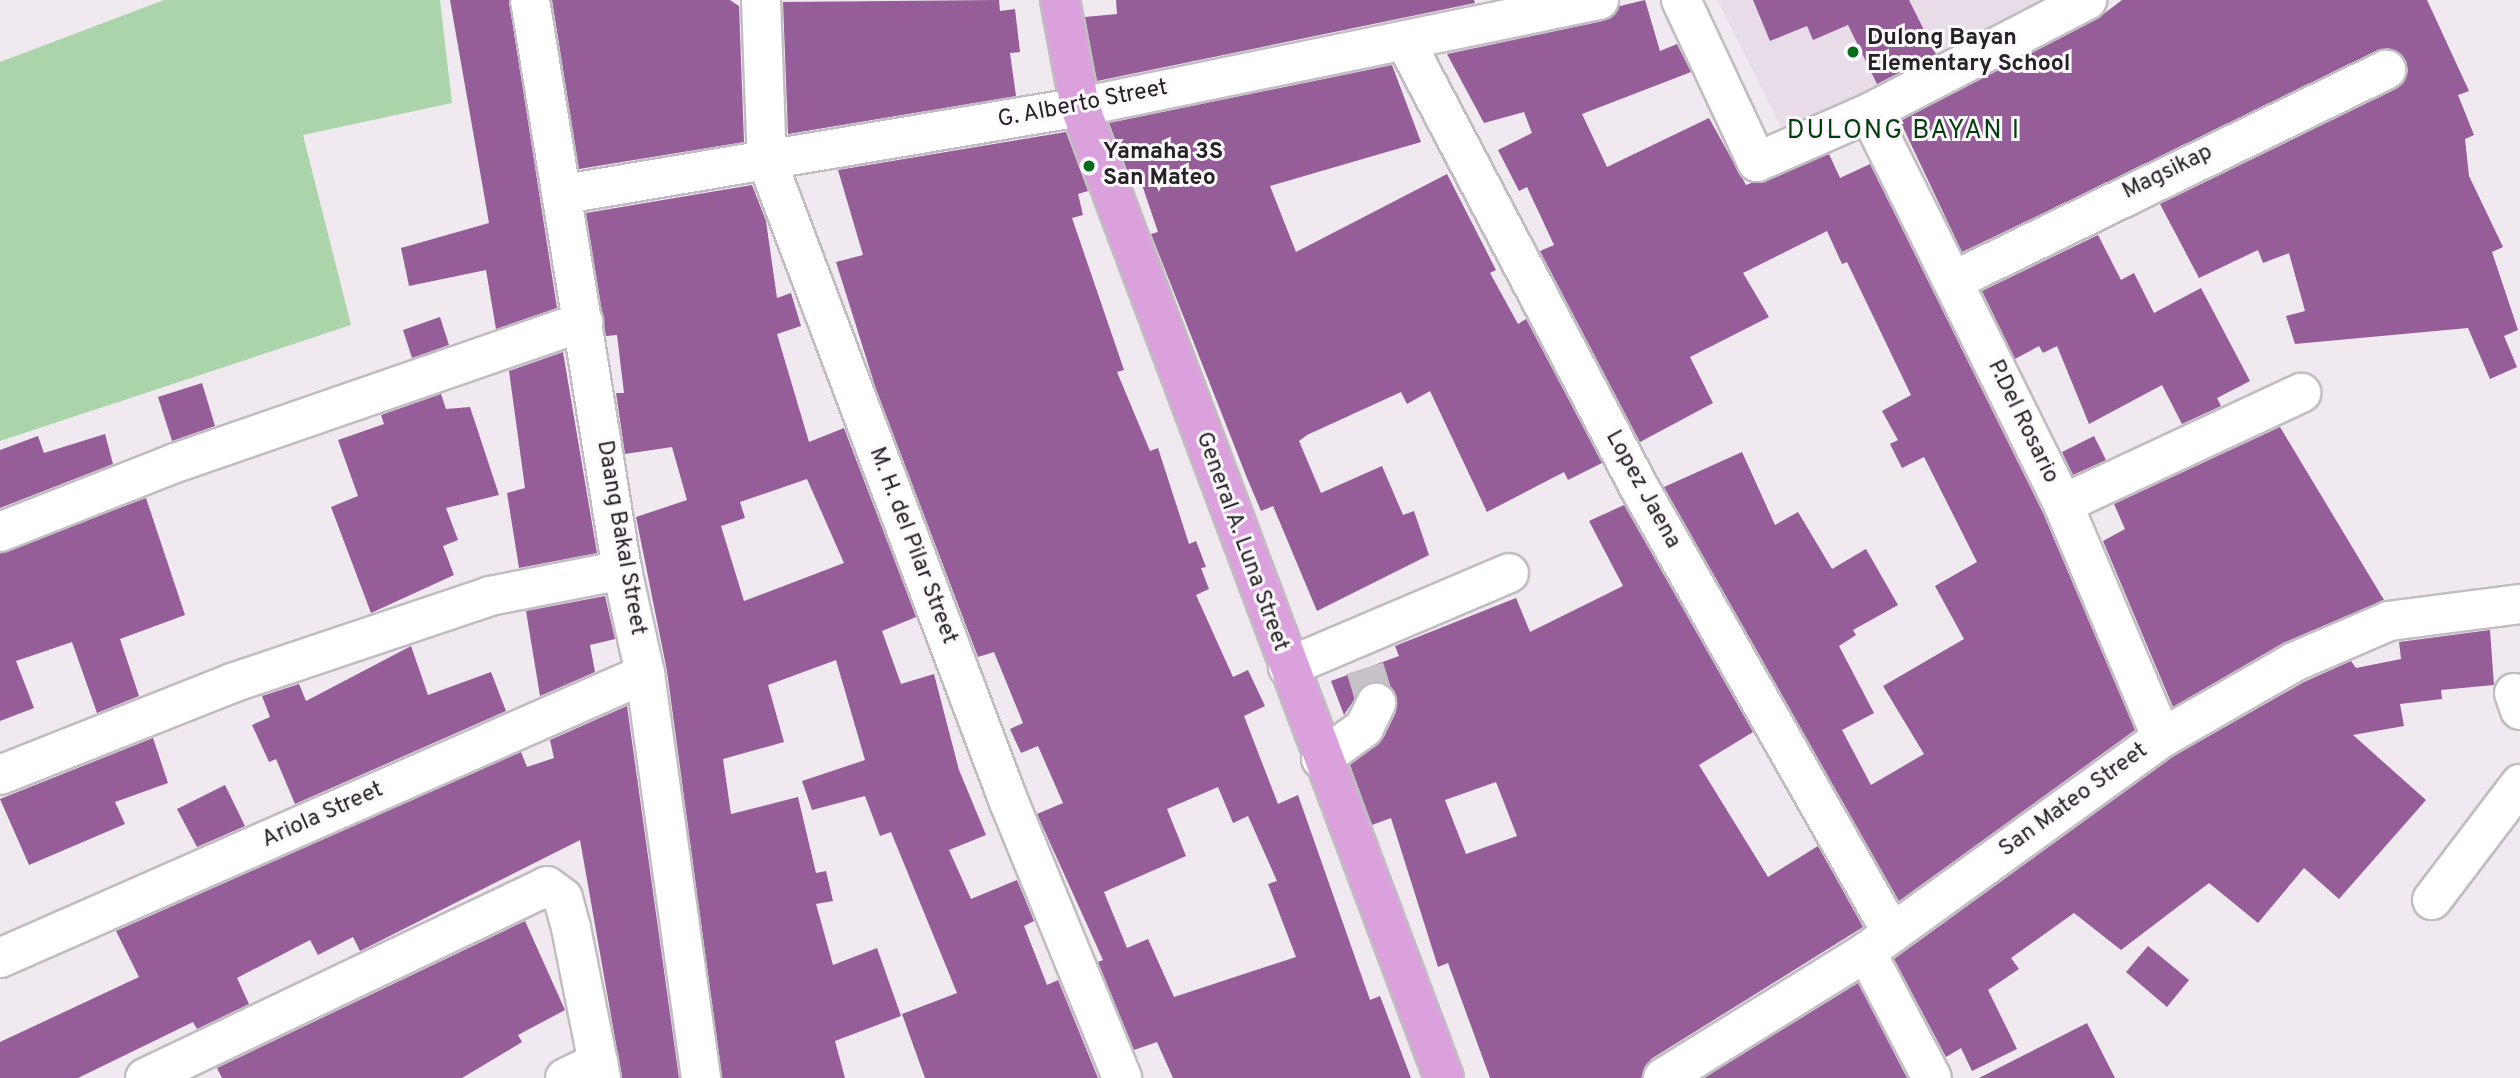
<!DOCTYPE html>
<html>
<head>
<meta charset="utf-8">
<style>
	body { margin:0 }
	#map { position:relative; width:2520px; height:1078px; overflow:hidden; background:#f0eaf0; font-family:Overpass,sans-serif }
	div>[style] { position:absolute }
	.built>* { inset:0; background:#e8dce8 }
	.green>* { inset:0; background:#abd4aa }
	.building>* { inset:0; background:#965e99 }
	.minor-tunnel>* { height:38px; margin-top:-19px; transform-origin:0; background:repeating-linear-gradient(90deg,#c7c2c7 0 38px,transparent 0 57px) }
	.roads { filter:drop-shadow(2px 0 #c1bcc1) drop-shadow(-2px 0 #c1bcc1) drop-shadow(0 2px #c1bcc1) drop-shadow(0 -2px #c1bcc1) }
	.minor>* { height:38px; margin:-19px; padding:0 19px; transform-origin:19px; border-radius:19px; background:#fff }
	.major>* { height:38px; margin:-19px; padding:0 19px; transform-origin:19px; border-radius:19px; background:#daa1dd }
	.dots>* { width:19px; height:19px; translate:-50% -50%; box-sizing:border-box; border:4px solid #fdf8fd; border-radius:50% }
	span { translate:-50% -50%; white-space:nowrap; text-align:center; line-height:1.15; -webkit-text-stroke:6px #fdf8fd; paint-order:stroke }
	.poi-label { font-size:23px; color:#242224; font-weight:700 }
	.left { translate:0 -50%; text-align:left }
	.street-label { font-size:23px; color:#242224 }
	.quarter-label { font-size:26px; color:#003e0a; letter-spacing:2px }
</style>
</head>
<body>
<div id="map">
	<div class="built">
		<div style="clip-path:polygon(1717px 0,2051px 0,1817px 130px,1781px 127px)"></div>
	</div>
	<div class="green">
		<div style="clip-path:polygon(164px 0,440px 0,452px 103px,303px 135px,351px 325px,0 441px,0 62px)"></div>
	</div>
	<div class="building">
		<div style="clip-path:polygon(450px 0,509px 0,557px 308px,496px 329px,486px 270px,409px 286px,401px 248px,489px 223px)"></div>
		<div style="clip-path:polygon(552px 0,730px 0,739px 6px,744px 142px,579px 169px)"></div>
		<div style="clip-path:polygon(999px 0,1000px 11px,1015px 9px,1020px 52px,1010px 53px,1016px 96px,788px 134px,783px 2px)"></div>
		<div style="clip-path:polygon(1116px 0,1474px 0,1475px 3px,1097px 81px,1085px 17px,1117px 14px)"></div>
		<div style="clip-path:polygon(1645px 0,1660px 51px,1677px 44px,1691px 72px,1582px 114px,1607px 167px,1709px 118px,1746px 185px,1829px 154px,1840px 178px,1870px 164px,2043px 513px,2135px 730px,1899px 901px,1664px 487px,1742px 452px,1775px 525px,1798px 512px,1832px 569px,1866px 549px,1898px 605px,1853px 630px,1856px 635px,1839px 646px,1874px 713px,1842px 730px,1871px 785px,1924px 754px,1883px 686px,1964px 639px,1935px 586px,1977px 562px,1924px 457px,1902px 468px,1890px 444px,1898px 440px,1882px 411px,1911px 395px,1847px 262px,1842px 264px,1827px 231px,1743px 273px,1769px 317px,1690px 357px,1713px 403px,1640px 442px,1540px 251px,1554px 245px,1527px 187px,1519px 191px,1498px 150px,1532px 133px,1524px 112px,1484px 123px,1447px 54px,1603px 21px,1620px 6px)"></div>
		<div style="clip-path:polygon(1753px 0,1909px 0,1936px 54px,1877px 84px,1848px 25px,1813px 40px,1807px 26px,1770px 41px)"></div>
		<div style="clip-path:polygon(2122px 0,2427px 0,2469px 91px,2458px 95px,2474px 135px,2465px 139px,2469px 176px,2503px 247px,2492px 252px,2518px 330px,2504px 336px,2517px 367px,2490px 379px,2468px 328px,2295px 344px,2286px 316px,2305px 311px,2289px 253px,2263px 263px,2258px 250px,2199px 278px,2160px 204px,2396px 89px,2408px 72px,2406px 61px,2388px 48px,1962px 252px,1900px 121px,2097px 19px)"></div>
		<div style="clip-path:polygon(1392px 65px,1421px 142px,1270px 186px,1296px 252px,1447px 174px,1496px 270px,1490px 273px,1518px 324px,1526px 319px,1602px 463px,1568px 480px,1564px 472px,1487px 512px,1430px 391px,1407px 404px,1401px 392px,1307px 435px,1299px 441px,1321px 493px,1382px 466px,1403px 515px,1414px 511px,1429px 555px,1317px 611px,1273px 506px,1261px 511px,1247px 478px,1151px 234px,1158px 232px,1139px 176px,1130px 178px,1109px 123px)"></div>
		<div style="clip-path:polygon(evenodd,1066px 132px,1088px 191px,1078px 194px,1083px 215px,1072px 218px,1124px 370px,1117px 372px,1150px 451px,1158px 448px,1189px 544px,1196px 541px,1206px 567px,1201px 568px,1209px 589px,1196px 595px,1233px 677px,1248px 670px,1265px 706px,1244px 716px,1278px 804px,1298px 795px,1370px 1000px,1380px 996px,1411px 1078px,1173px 1078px,1157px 1042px,1134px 1050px,1098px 962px,1103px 960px,1037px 814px,1063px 803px,1038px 746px,1021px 753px,1010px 729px,1023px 723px,994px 652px,978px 657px,875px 386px,836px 262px,863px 255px,838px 170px,1066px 132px,1218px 787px,1233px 823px,1248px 816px,1277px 881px,1268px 884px,1296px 957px,1174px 997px,1148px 939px,1127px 948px,1104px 892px,1186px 856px,1167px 809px,1218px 787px)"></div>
		<div style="clip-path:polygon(evenodd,752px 185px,766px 221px,777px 298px,791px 293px,801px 326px,777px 334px,809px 442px,844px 428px,916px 617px,882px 631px,901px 684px,934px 674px,959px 770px,986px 835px,949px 850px,971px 899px,1017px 880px,1034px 921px,1024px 926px,1047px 985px,1058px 980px,1098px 1078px,925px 1078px,902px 1014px,957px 993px,891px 832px,880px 836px,865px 796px,812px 810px,802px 781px,865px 760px,836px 660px,768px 685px,784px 742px,723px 759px,731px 814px,798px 797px,816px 873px,826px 871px,833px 901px,816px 904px,833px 965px,877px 948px,901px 1016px,835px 1041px,845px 1078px,722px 1078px,667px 671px,636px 517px,687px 500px,672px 447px,625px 454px,616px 393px,624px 393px,617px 335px,606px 336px,586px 213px,752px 185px,807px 479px,844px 563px,744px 601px,721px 526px,745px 518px,740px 502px,807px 479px)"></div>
		<div style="clip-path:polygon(2098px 235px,2121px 280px,2134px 273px,2154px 313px,2201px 288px,2250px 381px,2217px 398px,2221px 406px,2182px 424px,2162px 385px,2089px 424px,2057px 346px,2043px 353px,2039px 346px,2015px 359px,1982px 291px)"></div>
		<div style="clip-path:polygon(440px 317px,449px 345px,412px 358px,403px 330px)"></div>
		<div style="clip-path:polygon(563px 352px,597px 553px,519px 568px,507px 493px,525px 488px,509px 371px)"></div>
		<div style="clip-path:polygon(202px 383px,215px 426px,172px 441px,158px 397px)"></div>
		<div style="clip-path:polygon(441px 394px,446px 409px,470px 407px,499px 495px,446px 508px,458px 540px,443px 546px,454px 575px,371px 613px,331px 507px,358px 496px,338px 440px,384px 424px,381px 415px)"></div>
		<div style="clip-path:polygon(2280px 427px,2384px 600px,2283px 643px,2173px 707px,2103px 541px,2125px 529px,2114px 504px)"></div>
		<div style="clip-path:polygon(105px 434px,113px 464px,0 508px,0 450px,38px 436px,44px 453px)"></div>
		<div style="clip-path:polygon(2094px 436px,2106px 460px,2073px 475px,2062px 452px)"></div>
		<div style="clip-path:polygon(146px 498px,185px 615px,120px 639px,139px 696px,97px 713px,72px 642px,16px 661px,34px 708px,0 721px,0 553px)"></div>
		<div style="clip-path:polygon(evenodd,1624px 505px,1753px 732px,1699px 765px,1768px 877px,1818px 846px,1863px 927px,1651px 1059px,1641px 1078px,1490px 1078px,1448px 963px,1438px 967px,1391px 818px,1372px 825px,1350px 765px,1384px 737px,1396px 712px,1394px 691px,1385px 683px,1364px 685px,1344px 715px,1331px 681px,1399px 656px,1395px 646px,1516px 598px,1530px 632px,1623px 586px,1589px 521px,1624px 505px,1496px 782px,1517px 836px,1466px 854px,1445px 800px,1496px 782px)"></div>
		<div style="clip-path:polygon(605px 596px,615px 639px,590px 645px,595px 672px,540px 696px,526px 611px)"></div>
		<div style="clip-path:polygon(2490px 630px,2494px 685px,2441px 690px,2442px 699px,2400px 704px,2404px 726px,2353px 735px,2426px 800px,2339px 899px,2304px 868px,2258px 923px,2209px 883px,2121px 950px,2074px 913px,2011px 958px,2019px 969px,1988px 990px,2017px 1049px,1972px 1071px,1961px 1048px,1946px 1057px,1894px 959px,2174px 756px,2304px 682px,2351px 661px,2356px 668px,2401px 659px,2399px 642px)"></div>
		<div style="clip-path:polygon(411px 646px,428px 695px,491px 672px,506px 711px,295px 804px,276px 759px,269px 762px,252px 725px,270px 717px,262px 696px,299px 684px,306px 701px)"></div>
		<div style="clip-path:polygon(627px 706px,679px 1078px,622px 1078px,580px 840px,360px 951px,353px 937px,318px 955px,310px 940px,237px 978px,249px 1004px,197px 1029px,193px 1022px,78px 1078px,0 1078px,0 1042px,139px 977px,116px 931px,521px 752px,527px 767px,554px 758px,550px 740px)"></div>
		<div style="clip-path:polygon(153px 738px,168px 783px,115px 802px,125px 824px,29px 865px,0 799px)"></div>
		<div style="clip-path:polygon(225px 785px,245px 826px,197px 847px,177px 809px)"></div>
		<div style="clip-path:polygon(525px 921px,565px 1010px,518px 1035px,522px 1042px,462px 1078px,222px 1078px,217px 1068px)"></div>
		<div style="clip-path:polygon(2148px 946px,2189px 980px,2167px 1007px,2126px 972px)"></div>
		<div style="clip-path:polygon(1858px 983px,1907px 1078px,1704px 1078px)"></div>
		<div style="clip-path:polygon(2087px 1023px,2115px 1078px,1979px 1078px)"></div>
	</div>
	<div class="minor-tunnel">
		<div style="left:1365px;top:668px;width:37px;rotate:73deg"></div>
	</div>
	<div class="roads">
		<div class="minor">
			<div style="left:530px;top:0;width:577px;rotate:80.83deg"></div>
			<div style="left:622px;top:570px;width:107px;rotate:77.5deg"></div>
			<div style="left:645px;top:674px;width:408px;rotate:82.1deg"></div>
			<div style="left:761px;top:0;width:161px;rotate:87.9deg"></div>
			<div style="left:767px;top:161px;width:685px;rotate:69.32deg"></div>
			<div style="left:1009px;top:802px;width:298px;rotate:67.7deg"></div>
			<div style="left:1681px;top:0;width:179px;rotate:64.9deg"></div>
			<div style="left:1757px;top:162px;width:122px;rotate:-23.6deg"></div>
			<div style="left:1869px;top:113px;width:246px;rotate:-27.4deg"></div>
			<div style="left:1405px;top:41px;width:504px;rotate:62.32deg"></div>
			<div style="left:1639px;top:487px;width:513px;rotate:60.44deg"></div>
			<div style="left:1869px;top:113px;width:436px;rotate:63.6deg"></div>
			<div style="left:2063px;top:504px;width:254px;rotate:67.1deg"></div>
			<div style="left:565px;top:194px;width:522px;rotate:-9.59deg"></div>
			<div style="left:1080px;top:107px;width:530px;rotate:-11.65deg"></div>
			<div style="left:1953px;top:281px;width:482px;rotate:-26deg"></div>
			<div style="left:2063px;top:504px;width:263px;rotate:-25deg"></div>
			<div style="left:0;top:532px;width:188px;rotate:-21.5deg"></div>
			<div style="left:175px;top:463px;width:432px;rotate:-19.1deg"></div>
			<div style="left:1288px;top:667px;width:240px;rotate:-23deg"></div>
			<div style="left:2514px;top:693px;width:18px;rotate:71deg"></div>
			<div style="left:1321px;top:759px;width:53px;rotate:-35.8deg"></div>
			<div style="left:1364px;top:728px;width:28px;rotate:-64deg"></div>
			<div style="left:0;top:775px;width:250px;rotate:-21.6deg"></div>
			<div style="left:232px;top:683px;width:272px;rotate:-18.6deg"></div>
			<div style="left:490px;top:596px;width:135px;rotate:-11.1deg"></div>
			<div style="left:2432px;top:900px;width:146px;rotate:-52.8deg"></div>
			<div style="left:1866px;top:952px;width:142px;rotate:62.4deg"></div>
			<div style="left:0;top:958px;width:705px;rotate:-23.76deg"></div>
			<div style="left:145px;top:1078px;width:445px;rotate:-25.5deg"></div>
			<div style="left:547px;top:886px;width:20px;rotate:37deg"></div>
			<div style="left:563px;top:898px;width:31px;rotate:75deg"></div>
			<div style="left:571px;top:928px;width:153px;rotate:78.7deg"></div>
			<div style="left:565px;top:1078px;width:37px;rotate:-26deg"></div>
			<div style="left:1663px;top:1078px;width:239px;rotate:-31.8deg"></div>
			<div style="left:1866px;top:952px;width:365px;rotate:-35.9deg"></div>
			<div style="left:2162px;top:738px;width:152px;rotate:-29.9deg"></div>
			<div style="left:2294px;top:662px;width:103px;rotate:-23.3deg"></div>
			<div style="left:2389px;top:621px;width:132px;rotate:-7.4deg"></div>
		</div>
		<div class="major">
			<div style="left:1060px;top:0;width:109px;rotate:79.4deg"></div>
			<div style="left:1080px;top:107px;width:1037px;rotate:69.45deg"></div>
		</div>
	</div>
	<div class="dots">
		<div style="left:1853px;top:52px;background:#056c19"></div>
		<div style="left:1089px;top:166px;background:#056c19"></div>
	</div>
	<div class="poi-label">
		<span class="left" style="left:1867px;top:52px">Dulong Bayan<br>Elementary School</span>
		<span class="left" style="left:1103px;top:166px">Yamaha 3S<br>San Mateo</span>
	</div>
	<div class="street-label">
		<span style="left:1083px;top:105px;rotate:-11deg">G. Alberto Street</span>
		<span style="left:2168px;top:173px;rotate:-26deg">Magsikap</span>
		<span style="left:2022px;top:422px;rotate:64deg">P.Del Rosario</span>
		<span style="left:1642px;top:490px;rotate:61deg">Lopez Jaena</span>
		<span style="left:620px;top:538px;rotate:80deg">Daang Bakal Street</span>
		<span style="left:1241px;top:542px;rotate:70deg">General A. Luna Street</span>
		<span style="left:912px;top:546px;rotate:69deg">M. H. del Pilar Street</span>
		<span style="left:2074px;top:801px;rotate:-36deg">San Mateo Street</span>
		<span style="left:323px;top:816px;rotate:-24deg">Ariola Street</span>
	</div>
	<div class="quarter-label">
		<span style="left:1904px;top:132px">DULONG BAYAN I</span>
	</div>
</div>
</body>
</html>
